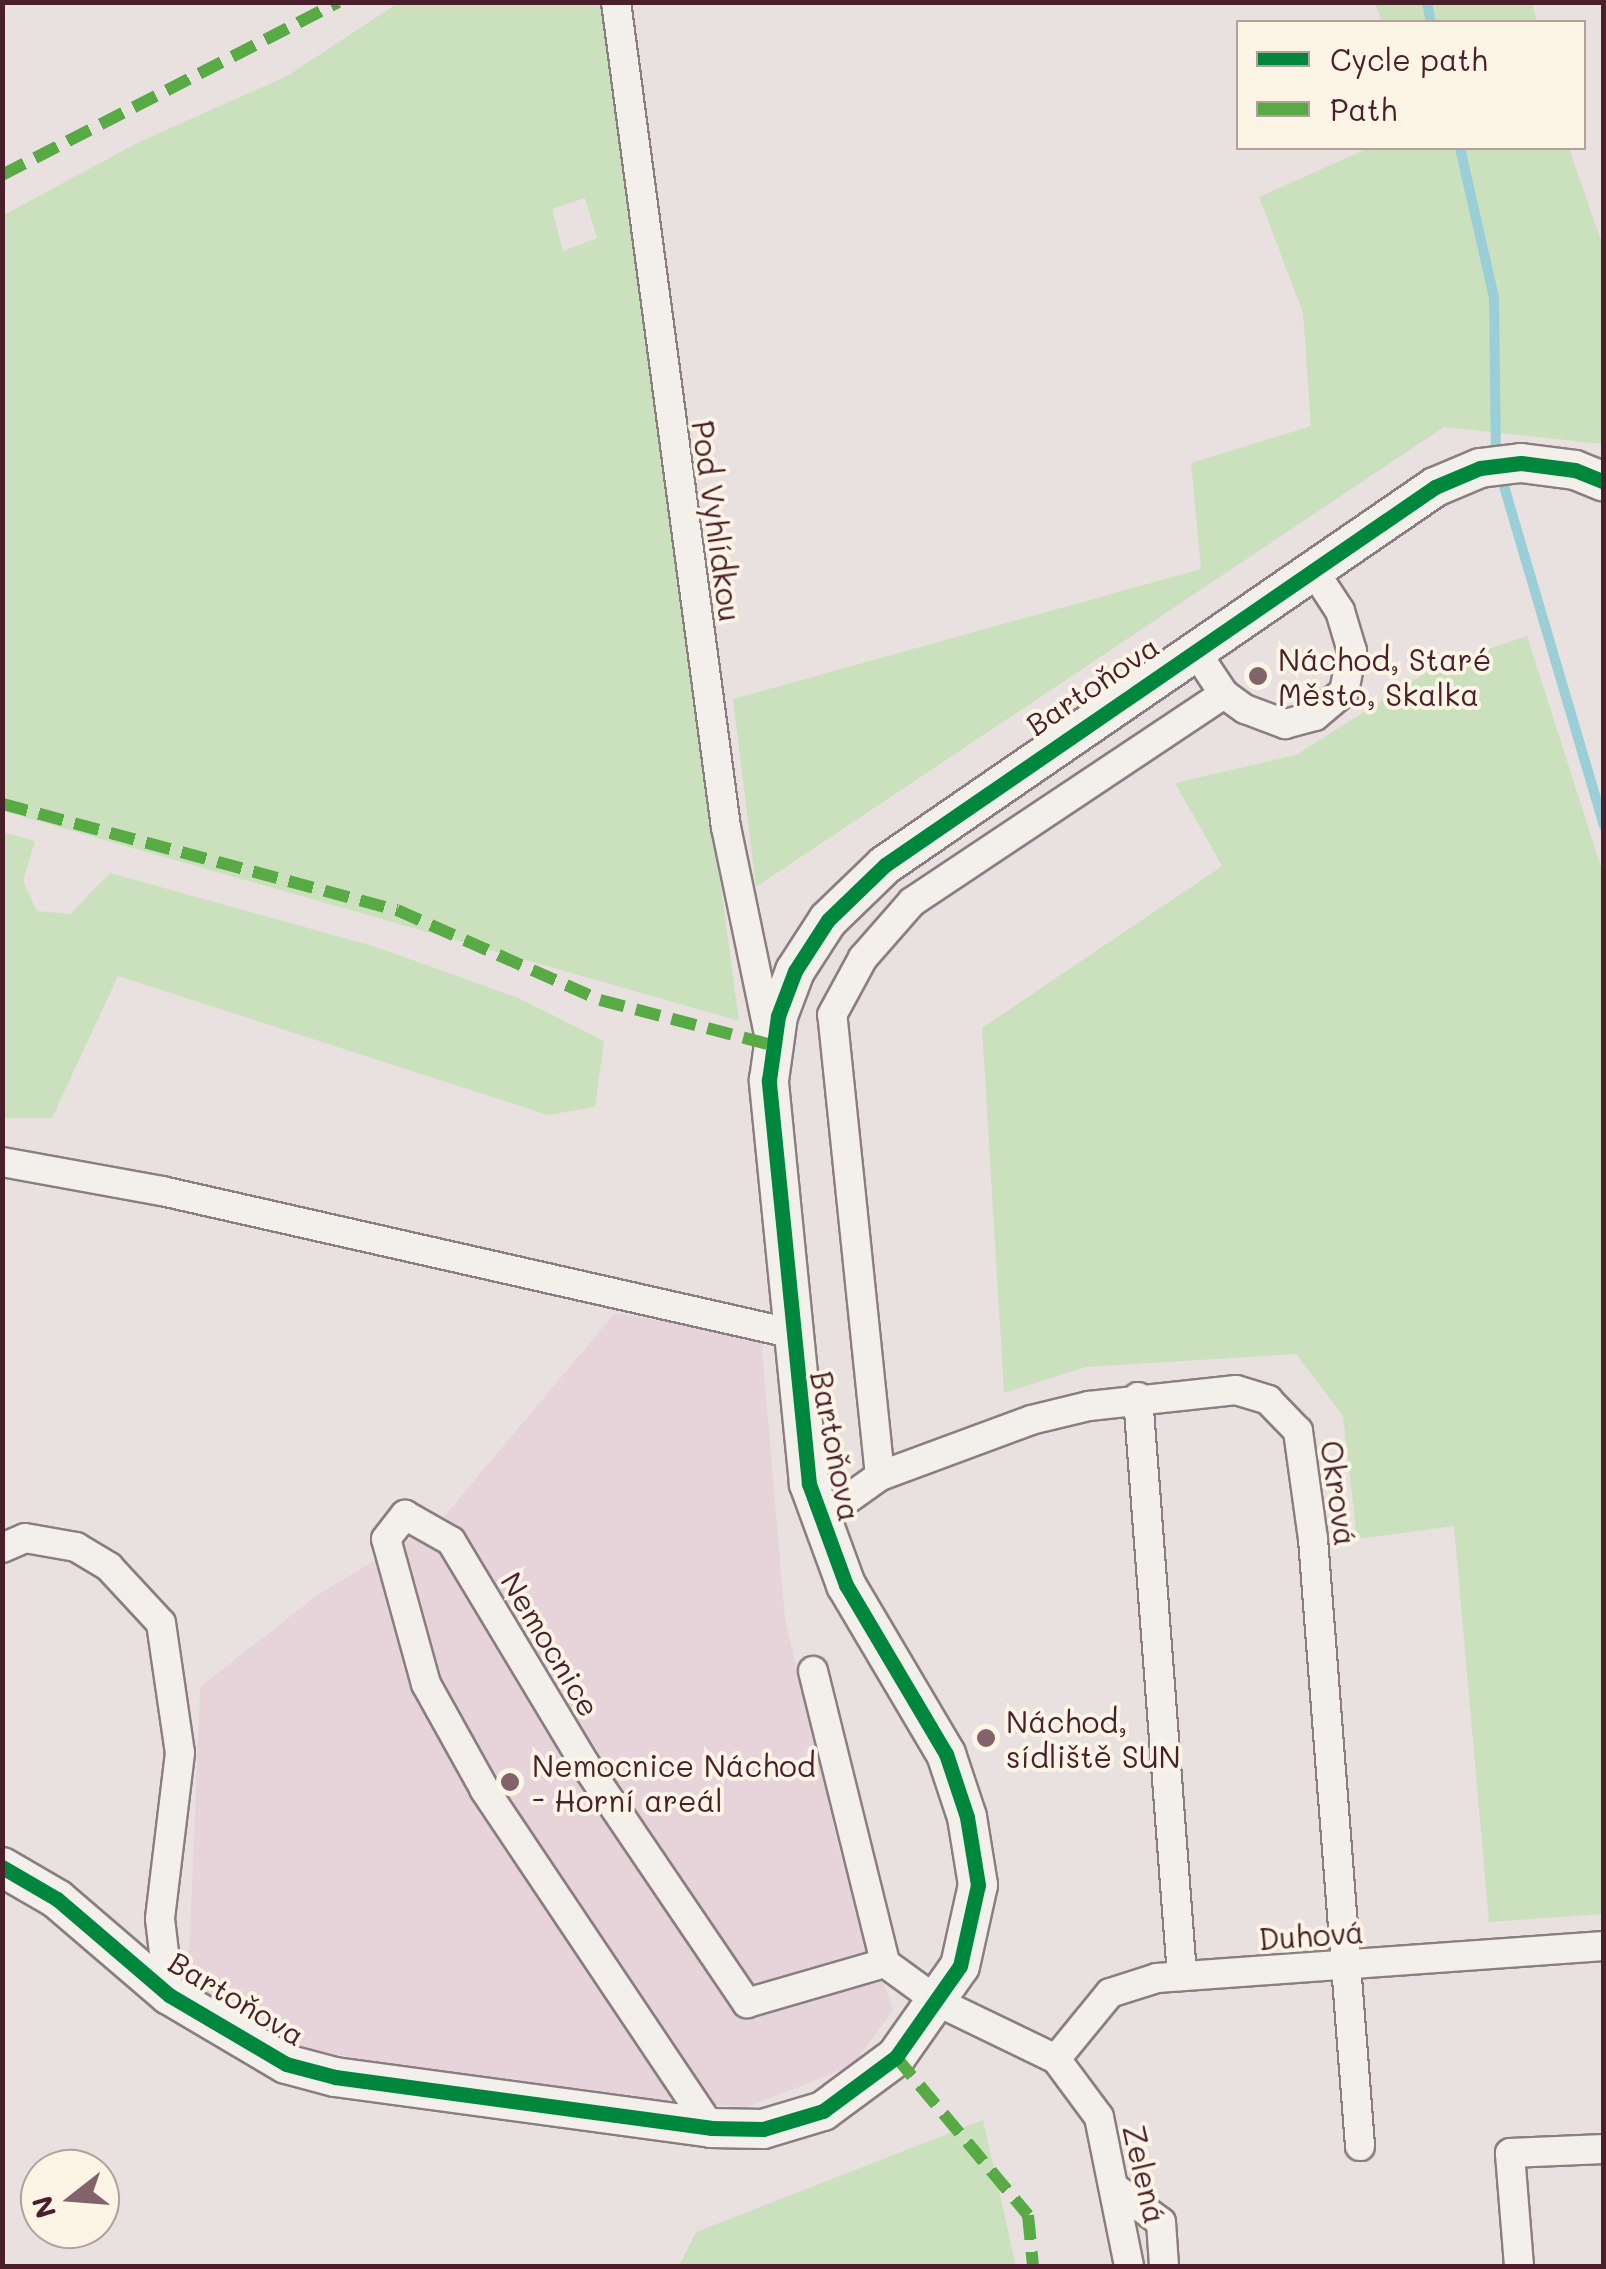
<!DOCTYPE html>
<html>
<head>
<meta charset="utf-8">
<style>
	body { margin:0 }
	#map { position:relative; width:1606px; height:2269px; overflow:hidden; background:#e9e0e0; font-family:Mali,sans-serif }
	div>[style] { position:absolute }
	.built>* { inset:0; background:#e6d4da }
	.green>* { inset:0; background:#cbe1be }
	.stream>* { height:10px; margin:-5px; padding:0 5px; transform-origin:5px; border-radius:5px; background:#9acfd7 }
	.roads { filter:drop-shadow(2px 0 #8a7e80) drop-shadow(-2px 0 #8a7e80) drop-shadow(0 2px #8a7e80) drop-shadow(0 -2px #8a7e80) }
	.street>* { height:28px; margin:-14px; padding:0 14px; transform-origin:14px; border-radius:14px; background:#f3efea }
	.secondary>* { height:38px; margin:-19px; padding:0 19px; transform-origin:19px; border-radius:19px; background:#f3efea }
	.quiet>* { height:12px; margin-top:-6px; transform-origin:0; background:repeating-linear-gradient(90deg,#57aa44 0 25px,transparent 0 37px) }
	.cycleway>* { height:15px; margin:-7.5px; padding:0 7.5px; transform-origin:7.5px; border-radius:7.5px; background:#00873e }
	.dots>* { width:28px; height:28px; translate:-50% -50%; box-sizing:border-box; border:5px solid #fcf5e5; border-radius:50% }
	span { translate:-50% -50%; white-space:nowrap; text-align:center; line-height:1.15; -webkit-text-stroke:8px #fcf5e5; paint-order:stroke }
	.street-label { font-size:30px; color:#4a1f2b }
	.poi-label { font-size:30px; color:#4a1f2b }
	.left { translate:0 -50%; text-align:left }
	.frame { position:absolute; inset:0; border:5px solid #4a1f2b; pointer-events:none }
	.legend { position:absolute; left:1236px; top:20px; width:350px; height:130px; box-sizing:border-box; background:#fcf5e5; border:2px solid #b59f9b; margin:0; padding:12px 18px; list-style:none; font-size:30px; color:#4a1f2b }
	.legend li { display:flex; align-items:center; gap:20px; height:50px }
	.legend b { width:50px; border:2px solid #b59f9b }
	.north { position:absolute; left:20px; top:2149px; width:100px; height:100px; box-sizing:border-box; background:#fcf5e5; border:2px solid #b59f9b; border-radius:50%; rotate:253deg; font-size:28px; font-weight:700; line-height:40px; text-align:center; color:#4a1f2b }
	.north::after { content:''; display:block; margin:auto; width:35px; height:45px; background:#82636a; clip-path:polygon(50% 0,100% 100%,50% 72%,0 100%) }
</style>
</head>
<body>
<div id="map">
	<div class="built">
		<div style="clip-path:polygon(615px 1313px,761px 1338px,785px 1619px,842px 1861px,893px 2010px,852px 2066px,747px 2107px,584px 2098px,310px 2050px,188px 1983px,200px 1687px,316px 1596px,441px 1520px)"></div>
	</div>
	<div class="green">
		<div style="clip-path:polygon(evenodd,398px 3px,603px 3px,739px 1021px,3px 811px,2px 216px,139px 142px,287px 76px,398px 3px,585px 198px,597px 238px,563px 251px,552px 209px,585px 198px)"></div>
		<div style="clip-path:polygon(1375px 3px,1532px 3px,1537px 22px,1382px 22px)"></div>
		<div style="clip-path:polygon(1369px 148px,1569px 148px,1603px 246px,1602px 444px,1444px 427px,756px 887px,733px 699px,1201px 569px,1191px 463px,1311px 426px,1303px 313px,1259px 197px)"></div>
		<div style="clip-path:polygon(1527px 636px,1603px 873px,1604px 1914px,1489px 1922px,1454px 1526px,1357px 1539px,1343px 1416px,1296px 1354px,1086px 1367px,1004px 1393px,982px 1028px,1222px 866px,1175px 783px,1296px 755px,1435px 667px)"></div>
		<div style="clip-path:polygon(3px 832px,35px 841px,23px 881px,37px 911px,70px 914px,110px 873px,373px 946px,521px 999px,604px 1041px,595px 1107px,548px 1115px,118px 976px,52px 1118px,3px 1118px)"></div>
		<div style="clip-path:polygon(983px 2120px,1016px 2266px,679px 2266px,696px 2232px)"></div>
	</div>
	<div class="stream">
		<div style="left:1427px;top:2px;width:20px;rotate:79deg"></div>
		<div style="left:1460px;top:148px;width:154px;rotate:77.2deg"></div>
		<div style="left:1494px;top:298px;width:161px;rotate:89.3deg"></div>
		<div style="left:1496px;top:459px;width:382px;rotate:73.6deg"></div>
	</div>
	<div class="roads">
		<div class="street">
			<div style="left:616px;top:2px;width:832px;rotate:82.41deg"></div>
			<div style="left:726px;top:827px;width:217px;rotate:78.3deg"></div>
			<div style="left:1194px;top:649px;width:54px;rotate:56.3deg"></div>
			<div style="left:1224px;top:694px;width:26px;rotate:36deg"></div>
			<div style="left:1245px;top:709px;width:43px;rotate:20.6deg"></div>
			<div style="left:1285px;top:724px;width:31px;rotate:-15deg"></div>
			<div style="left:1315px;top:716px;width:38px;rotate:-40deg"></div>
			<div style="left:1344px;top:692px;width:42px;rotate:-79deg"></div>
			<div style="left:1352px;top:651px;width:42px;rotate:-106.7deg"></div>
			<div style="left:1340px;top:611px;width:51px;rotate:-123.1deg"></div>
			<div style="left:2px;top:1162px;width:163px;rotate:10.3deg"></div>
			<div style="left:162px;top:1191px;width:644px;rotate:12.74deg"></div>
			<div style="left:1138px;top:1397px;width:581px;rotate:85.65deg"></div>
			<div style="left:880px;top:1476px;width:463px;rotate:-95.9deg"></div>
			<div style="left:832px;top:1015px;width:65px;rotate:-61.5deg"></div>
			<div style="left:863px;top:958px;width:74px;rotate:-48.8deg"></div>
			<div style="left:912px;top:902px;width:375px;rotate:-33.7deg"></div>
			<div style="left:818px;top:1520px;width:76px;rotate:-35.4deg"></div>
			<div style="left:880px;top:1476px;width:161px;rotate:-20.3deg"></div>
			<div style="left:1031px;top:1420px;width:60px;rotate:-13.6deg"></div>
			<div style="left:1089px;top:1406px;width:148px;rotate:-6.2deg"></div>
			<div style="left:1236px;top:1390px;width:34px;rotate:17deg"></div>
			<div style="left:1268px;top:1400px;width:43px;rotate:45.9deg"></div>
			<div style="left:1298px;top:1431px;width:109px;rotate:82.1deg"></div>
			<div style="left:1313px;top:1539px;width:609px;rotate:85.57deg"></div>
			<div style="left:2px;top:1548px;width:25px;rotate:-23deg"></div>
			<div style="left:25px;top:1538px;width:52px;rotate:10deg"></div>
			<div style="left:76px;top:1547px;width:39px;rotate:31deg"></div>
			<div style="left:109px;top:1567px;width:76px;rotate:47.1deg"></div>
			<div style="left:161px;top:1623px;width:131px;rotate:81.7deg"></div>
			<div style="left:180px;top:1753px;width:167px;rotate:96.9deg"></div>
			<div style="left:160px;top:1919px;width:77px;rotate:83.2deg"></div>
			<div style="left:813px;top:1671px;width:301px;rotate:76.1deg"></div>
			<div style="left:1056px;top:2059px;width:85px;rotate:-50.7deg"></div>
			<div style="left:1110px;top:1993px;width:49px;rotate:-17.7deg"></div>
			<div style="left:1157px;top:1978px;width:448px;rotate:-4.1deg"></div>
			<div style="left:711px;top:2128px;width:407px;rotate:-123.8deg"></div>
			<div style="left:485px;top:1790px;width:121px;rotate:-119.1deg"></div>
			<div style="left:426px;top:1684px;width:150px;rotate:-105.4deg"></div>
			<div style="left:386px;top:1539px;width:31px;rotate:-52deg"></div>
			<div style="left:405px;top:1515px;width:53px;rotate:29.5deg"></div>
			<div style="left:451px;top:1541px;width:260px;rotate:59deg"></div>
			<div style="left:585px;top:1764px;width:289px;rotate:55.9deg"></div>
			<div style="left:747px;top:2003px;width:144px;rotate:-16.2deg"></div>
			<div style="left:885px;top:1963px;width:68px;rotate:36deg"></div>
			<div style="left:940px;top:2003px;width:129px;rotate:25.8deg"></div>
			<div style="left:1056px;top:2059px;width:72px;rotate:53.4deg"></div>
			<div style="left:1099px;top:2117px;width:152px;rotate:78.6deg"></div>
			<div style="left:1115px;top:2188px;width:57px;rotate:36.5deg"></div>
			<div style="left:1161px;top:2222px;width:44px;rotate:86.1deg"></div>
			<div style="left:1519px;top:2266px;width:113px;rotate:-94.6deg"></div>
			<div style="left:1510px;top:2153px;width:94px;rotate:-2.4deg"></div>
		</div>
		<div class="secondary">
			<div style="left:2px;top:1867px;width:64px;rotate:30.2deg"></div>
			<div style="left:57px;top:1899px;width:148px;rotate:40.6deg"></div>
			<div style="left:169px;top:1995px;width:136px;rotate:30.5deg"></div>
			<div style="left:286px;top:2064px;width:51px;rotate:14.9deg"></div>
			<div style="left:335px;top:2077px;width:379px;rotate:7.7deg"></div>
			<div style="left:711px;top:2128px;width:52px;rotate:1.1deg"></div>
			<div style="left:763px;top:2129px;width:63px;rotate:-16.7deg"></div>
			<div style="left:823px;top:2111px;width:91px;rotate:-36.5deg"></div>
			<div style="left:896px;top:2057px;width:111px;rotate:-54.9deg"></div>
			<div style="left:960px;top:1966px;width:83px;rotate:-77.5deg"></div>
			<div style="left:978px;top:1885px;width:69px;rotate:-99.2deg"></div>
			<div style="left:967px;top:1817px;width:66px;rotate:-108.4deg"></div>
			<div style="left:946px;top:1754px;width:196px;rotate:-120.6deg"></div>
			<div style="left:846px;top:1585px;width:108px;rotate:-110.1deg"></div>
			<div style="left:809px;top:1484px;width:406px;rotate:-95.7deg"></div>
			<div style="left:769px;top:1080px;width:65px;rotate:-82deg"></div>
			<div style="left:778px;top:1016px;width:48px;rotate:-69.3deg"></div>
			<div style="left:795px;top:971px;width:61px;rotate:-57.1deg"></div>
			<div style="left:828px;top:920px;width:79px;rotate:-44deg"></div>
			<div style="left:885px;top:865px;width:667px;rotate:-34.5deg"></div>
			<div style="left:1435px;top:487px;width:49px;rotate:-22.9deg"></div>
			<div style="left:1480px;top:468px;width:41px;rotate:-7deg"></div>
			<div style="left:1521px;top:463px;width:54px;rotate:7.4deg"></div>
			<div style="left:1575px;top:470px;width:31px;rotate:22deg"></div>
		</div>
	</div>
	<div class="quiet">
		<div style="left:2px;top:175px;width:378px;rotate:-27.2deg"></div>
		<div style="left:3px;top:804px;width:408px;rotate:15.1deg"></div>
		<div style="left:397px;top:910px;width:222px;rotate:23.9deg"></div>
		<div style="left:600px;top:1000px;width:178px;rotate:14.7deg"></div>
		<div style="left:896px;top:2057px;width:206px;rotate:50.1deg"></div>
		<div style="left:1028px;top:2215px;width:51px;rotate:84.4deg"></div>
	</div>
	<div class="cycleway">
		<div style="left:2px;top:1867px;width:64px;rotate:30.2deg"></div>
		<div style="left:57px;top:1899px;width:148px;rotate:40.6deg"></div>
		<div style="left:169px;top:1995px;width:136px;rotate:30.5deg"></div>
		<div style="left:286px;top:2064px;width:51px;rotate:14.9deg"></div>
		<div style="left:335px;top:2077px;width:379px;rotate:7.7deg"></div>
		<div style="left:711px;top:2128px;width:52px;rotate:1.1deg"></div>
		<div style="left:763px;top:2129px;width:63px;rotate:-16.7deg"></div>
		<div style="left:823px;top:2111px;width:91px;rotate:-36.5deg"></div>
		<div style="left:896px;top:2057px;width:111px;rotate:-54.9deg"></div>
		<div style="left:960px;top:1966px;width:83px;rotate:-77.5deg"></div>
		<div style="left:978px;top:1885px;width:69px;rotate:-99.2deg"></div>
		<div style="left:967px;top:1817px;width:66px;rotate:-108.4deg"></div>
		<div style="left:946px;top:1754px;width:196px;rotate:-120.6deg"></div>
		<div style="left:846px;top:1585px;width:108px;rotate:-110.1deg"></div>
		<div style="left:809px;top:1484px;width:406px;rotate:-95.7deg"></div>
		<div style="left:769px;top:1080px;width:65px;rotate:-82deg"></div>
		<div style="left:778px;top:1016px;width:48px;rotate:-69.3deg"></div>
		<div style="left:795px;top:971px;width:61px;rotate:-57.1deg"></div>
		<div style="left:828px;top:920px;width:79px;rotate:-44deg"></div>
		<div style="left:885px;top:865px;width:667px;rotate:-34.5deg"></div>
		<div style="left:1435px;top:487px;width:49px;rotate:-22.9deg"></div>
		<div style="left:1480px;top:468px;width:41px;rotate:-7deg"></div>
		<div style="left:1521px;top:463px;width:54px;rotate:7.4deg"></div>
		<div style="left:1575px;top:470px;width:31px;rotate:22deg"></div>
	</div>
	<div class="dots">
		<div style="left:1258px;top:676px;background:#82636a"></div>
		<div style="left:986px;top:1738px;background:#82636a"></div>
		<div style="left:510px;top:1782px;background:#82636a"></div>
	</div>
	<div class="street-label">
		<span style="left:717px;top:521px;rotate:82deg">Pod Vyhlídkou</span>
		<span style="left:1092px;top:685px;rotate:-34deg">Bartoňova</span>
		<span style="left:836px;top:1446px;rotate:79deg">Bartoňova</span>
		<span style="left:1339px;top:1493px;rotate:82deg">Okrová</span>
		<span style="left:551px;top:1644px;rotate:59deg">Nemocnice</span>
		<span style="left:1311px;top:1935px;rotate:-4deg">Duhová</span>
		<span style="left:237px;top:1998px;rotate:31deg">Bartoňova</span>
		<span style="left:1145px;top:2174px;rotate:77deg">Zelená</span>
	</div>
	<div class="poi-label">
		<span class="left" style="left:1278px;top:676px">Náchod, Staré<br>Město, Skalka</span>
		<span class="left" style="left:1006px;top:1738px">Náchod,<br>sídliště SUN</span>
		<span class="left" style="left:532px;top:1782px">Nemocnice Náchod<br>- Horní areál</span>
	</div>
	<div class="frame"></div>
	<ul class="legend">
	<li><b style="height:12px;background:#00873e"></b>Cycle path</li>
	<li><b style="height:12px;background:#57aa44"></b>Path</li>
	</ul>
	<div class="north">N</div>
</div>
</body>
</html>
